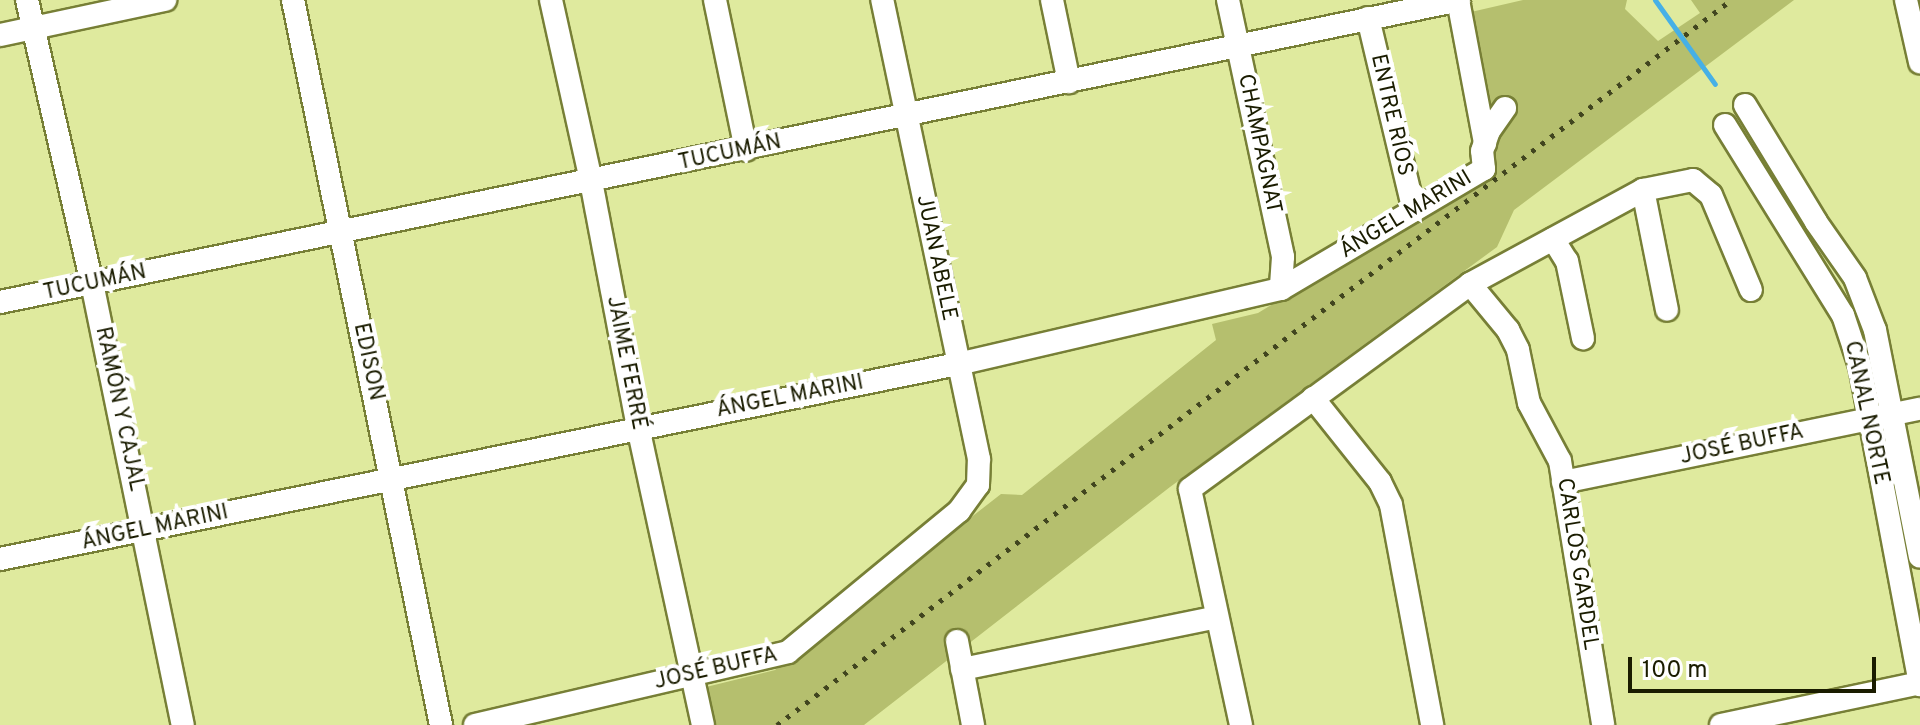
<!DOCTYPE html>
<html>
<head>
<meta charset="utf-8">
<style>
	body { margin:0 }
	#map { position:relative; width:1920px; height:725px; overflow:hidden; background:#dfea9e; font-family:Overpass,sans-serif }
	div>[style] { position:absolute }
	.green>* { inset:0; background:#b5bf6e }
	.stream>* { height:5px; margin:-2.5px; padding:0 2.5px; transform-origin:2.5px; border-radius:2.5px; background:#46b0e6 }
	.roads { filter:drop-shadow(2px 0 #777f36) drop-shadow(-2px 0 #777f36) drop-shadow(0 2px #777f36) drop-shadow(0 -2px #777f36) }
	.minor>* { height:22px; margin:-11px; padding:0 11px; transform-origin:11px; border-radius:11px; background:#fff }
	.rail>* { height:5px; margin-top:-2.5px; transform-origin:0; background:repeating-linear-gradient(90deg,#41451f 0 4px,transparent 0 12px) }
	span { translate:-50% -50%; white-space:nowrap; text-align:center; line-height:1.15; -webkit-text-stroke:8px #fff; paint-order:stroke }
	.street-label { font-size:22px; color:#1a1c00 }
	.scale { position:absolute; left:1628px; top:657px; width:248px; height:36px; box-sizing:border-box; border:4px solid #1a1c00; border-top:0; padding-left:10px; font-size:24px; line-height:28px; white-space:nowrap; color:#1a1c00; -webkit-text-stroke:6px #fff; paint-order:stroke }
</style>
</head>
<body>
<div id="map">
	<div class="green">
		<div style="clip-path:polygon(1523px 0,1627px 0,1625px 9px,1658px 41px,1700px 13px,1691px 0,1794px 0,1514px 210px,1497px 247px,1170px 487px,864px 725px,711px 725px,702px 688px,775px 670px,1001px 494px,1022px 495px,1216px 340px,1212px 324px,1258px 313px,1494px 170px,1471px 12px)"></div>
	</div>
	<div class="stream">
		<div style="left:1655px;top:0;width:103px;rotate:54.5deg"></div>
	</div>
	<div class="roads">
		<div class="minor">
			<div style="left:27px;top:0;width:290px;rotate:77.1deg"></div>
			<div style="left:92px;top:283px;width:451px;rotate:78.4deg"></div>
			<div style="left:293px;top:0;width:740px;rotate:78.46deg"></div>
			<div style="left:551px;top:0;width:185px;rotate:77.5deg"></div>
			<div style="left:591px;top:181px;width:250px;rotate:79.2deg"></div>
			<div style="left:638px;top:427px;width:305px;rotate:77.7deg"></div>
			<div style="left:715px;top:0;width:153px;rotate:78.3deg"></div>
			<div style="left:1052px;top:0;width:84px;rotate:78.3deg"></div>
			<div style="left:1228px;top:0;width:263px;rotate:77.9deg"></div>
			<div style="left:1283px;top:257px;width:32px;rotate:94deg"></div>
			<div style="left:1458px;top:0;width:146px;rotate:79.3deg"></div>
			<div style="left:1906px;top:0;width:64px;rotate:77.3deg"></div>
			<div style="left:1368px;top:18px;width:198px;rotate:76.6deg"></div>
			<div style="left:0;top:35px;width:169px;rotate:-12deg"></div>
			<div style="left:1745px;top:105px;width:137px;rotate:58.7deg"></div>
			<div style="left:1816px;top:222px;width:68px;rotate:55.1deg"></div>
			<div style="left:1855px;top:278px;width:56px;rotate:69deg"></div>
			<div style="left:1875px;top:330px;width:231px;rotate:78.8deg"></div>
			<div style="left:1725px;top:125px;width:224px;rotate:58.2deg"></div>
			<div style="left:1843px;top:315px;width:54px;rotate:71.6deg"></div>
			<div style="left:1860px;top:366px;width:325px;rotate:79.3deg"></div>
			<div style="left:1643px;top:190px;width:122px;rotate:78.7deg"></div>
			<div style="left:1553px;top:239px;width:26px;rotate:58deg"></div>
			<div style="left:1567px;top:261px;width:79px;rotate:78.3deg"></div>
			<div style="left:1470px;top:284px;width:60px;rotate:50.4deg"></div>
			<div style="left:1508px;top:330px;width:22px;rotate:63deg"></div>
			<div style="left:1518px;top:350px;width:54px;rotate:78.3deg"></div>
			<div style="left:1529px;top:403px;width:66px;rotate:61.9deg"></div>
			<div style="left:1560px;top:461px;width:267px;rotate:80.7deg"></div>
			<div style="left:0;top:302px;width:1490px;rotate:-11.69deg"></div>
			<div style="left:1313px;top:398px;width:107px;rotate:51.4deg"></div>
			<div style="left:1380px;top:482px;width:25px;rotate:64deg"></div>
			<div style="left:1391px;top:505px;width:224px;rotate:79.4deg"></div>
			<div style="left:1563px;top:482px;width:364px;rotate:-11.6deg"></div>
			<div style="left:0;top:559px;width:978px;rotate:-11.51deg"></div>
			<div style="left:958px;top:364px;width:332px;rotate:-13.1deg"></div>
			<div style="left:1281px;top:289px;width:236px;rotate:-30.6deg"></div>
			<div style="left:1484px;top:169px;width:18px;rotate:-96deg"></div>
			<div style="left:1482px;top:151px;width:21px;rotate:-71deg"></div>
			<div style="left:1489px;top:131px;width:28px;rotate:-55deg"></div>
			<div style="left:957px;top:641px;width:86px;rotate:79.2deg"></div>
			<div style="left:962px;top:669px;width:260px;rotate:-11.5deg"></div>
			<div style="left:475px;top:725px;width:321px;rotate:-13.1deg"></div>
			<div style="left:788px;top:652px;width:222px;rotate:-39.5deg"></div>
			<div style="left:959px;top:511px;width:32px;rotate:-54deg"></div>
			<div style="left:978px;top:485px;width:26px;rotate:-88deg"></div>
			<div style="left:979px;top:459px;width:469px;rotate:-101.9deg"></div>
			<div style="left:1241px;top:725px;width:241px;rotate:-102.2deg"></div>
			<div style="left:1190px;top:489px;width:347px;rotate:-36.2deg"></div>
			<div style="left:1470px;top:284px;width:197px;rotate:-28.5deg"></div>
			<div style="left:1643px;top:190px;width:51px;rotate:-11.3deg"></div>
			<div style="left:1693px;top:180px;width:23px;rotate:40deg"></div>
			<div style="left:1711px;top:195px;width:103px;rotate:67.2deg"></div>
			<div style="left:1721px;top:725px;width:203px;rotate:-11.9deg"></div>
		</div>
	</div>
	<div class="rail">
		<div style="left:777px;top:725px;width:1198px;rotate:-37.23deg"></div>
	</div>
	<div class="street-label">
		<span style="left:1391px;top:115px;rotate:77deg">ENTRE RÍOS</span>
		<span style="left:1259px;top:144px;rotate:78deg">CHAMPAGNAT</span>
		<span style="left:730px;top:153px;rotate:-12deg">TUCUMÁN</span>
		<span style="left:1406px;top:215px;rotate:-31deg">ÁNGEL MARINI</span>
		<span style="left:936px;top:258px;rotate:78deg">JUAN ABELE</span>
		<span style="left:95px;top:283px;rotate:-12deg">TUCUMÁN</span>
		<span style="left:368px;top:362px;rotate:78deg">EDISON</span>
		<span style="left:626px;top:363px;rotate:79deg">JAIME FERRÉ</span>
		<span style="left:790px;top:397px;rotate:-11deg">ÁNGEL MARINI</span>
		<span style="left:119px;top:409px;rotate:78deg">RAMÓN Y CAJAL</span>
		<span style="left:1866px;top:413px;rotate:78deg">CANAL NORTE</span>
		<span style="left:1742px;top:445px;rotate:-12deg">JOSÉ BUFFA</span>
		<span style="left:155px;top:528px;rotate:-12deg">ÁNGEL MARINI</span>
		<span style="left:1577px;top:564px;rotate:81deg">CARLOS GARDEL</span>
		<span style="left:716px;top:669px;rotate:-13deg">JOSÉ BUFFA</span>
	</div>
	<div class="scale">100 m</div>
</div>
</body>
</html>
